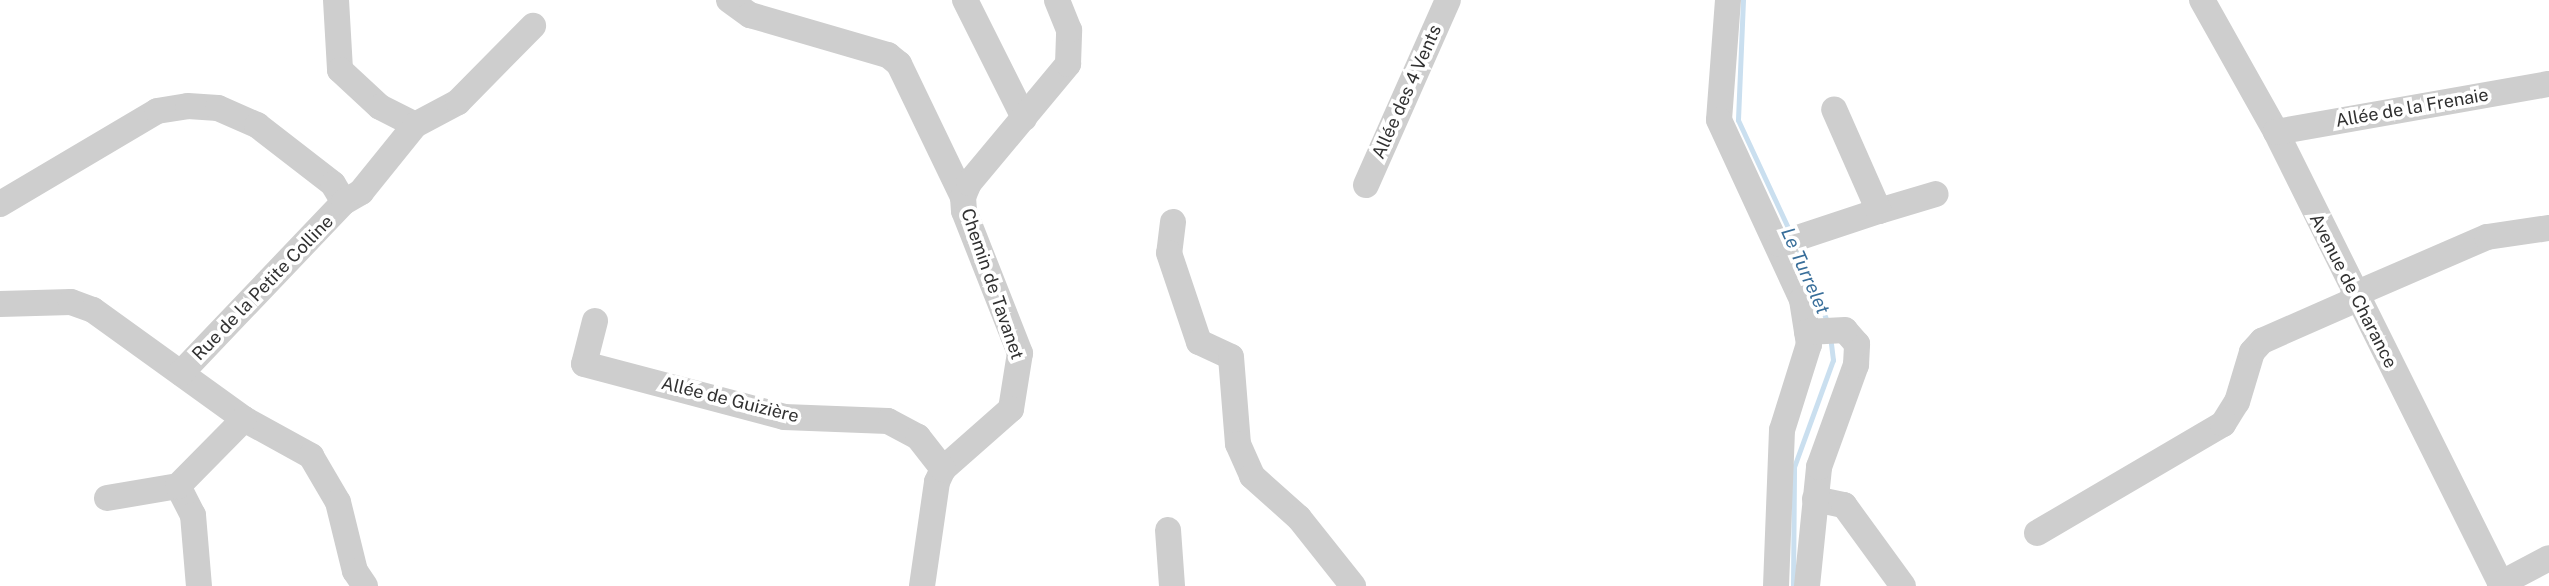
<!DOCTYPE html>
<html>
<head>
<meta charset="utf-8">
<style>
	body { margin:0 }
	#map { position:relative; width:2549px; height:586px; overflow:hidden; background:#fff; font-family:"Public Sans",sans-serif }
	div>[style] { position:absolute }
	.stream>* { height:5px; margin:-2.5px; padding:0 2.5px; transform-origin:2.5px; border-radius:2.5px; background:#cadfef }
	.minor>* { height:26px; margin:-13px; padding:0 13px; transform-origin:13px; border-radius:13px; background:#cecece }
	span { translate:-50% -50%; white-space:nowrap; text-align:center; line-height:1.15; -webkit-text-stroke:7px #fff; paint-order:stroke }
	.street-label { font-size:18px; color:#313131 }
	.water-label { font-size:19px; color:#386e9a; font-style:italic }
</style>
</head>
<body>
<div id="map">
	<div class="stream">
		<div style="left:1743px;top:0;width:120px;rotate:92.4deg"></div>
		<div style="left:1738px;top:120px;width:126px;rotate:65.1deg"></div>
		<div style="left:1797px;top:246px;width:84px;rotate:68.3deg"></div>
		<div style="left:1793px;top:586px;width:119px;rotate:-89.5deg"></div>
		<div style="left:1794px;top:467px;width:114px;rotate:-70deg"></div>
		<div style="left:1833px;top:360px;width:23px;rotate:-97deg"></div>
	</div>
	<div class="minor">
		<div style="left:336px;top:0;width:70px;rotate:86.7deg"></div>
		<div style="left:340px;top:70px;width:54px;rotate:42.8deg"></div>
		<div style="left:380px;top:107px;width:39px;rotate:27deg"></div>
		<div style="left:729px;top:0;width:26px;rotate:36deg"></div>
		<div style="left:750px;top:15px;width:144px;rotate:16.2deg"></div>
		<div style="left:888px;top:55px;width:14px;rotate:39deg"></div>
		<div style="left:899px;top:64px;width:148px;rotate:64.3deg"></div>
		<div style="left:963px;top:197px;width:14px;rotate:86deg"></div>
		<div style="left:964px;top:211px;width:153px;rotate:68.5deg"></div>
		<div style="left:1020px;top:353px;width:57px;rotate:99.1deg"></div>
		<div style="left:1011px;top:409px;width:91px;rotate:138.6deg"></div>
		<div style="left:943px;top:469px;width:14px;rotate:115deg"></div>
		<div style="left:937px;top:482px;width:105px;rotate:98.2deg"></div>
		<div style="left:965px;top:0;width:132px;rotate:63.4deg"></div>
		<div style="left:1728px;top:0;width:120px;rotate:94.3deg"></div>
		<div style="left:1719px;top:120px;width:198px;rotate:65.2deg"></div>
		<div style="left:1802px;top:300px;width:45px;rotate:81deg"></div>
		<div style="left:1809px;top:344px;width:90px;rotate:107.4deg"></div>
		<div style="left:1782px;top:430px;width:156px;rotate:92.2deg"></div>
		<div style="left:2202px;top:0;width:151px;rotate:60.7deg"></div>
		<div style="left:2276px;top:132px;width:507px;rotate:63.54deg"></div>
		<div style="left:2276px;top:132px;width:277px;rotate:-10deg"></div>
		<div style="left:1366px;top:185px;width:202px;rotate:-66.1deg"></div>
		<div style="left:963px;top:197px;width:15px;rotate:-67deg"></div>
		<div style="left:969px;top:183px;width:155px;rotate:-50.2deg"></div>
		<div style="left:1068px;top:64px;width:34px;rotate:-88deg"></div>
		<div style="left:1069px;top:30px;width:32px;rotate:-112deg"></div>
		<div style="left:0;top:204px;width:182px;rotate:-30.6deg"></div>
		<div style="left:157px;top:111px;width:31px;rotate:-9deg"></div>
		<div style="left:188px;top:106px;width:30px;rotate:4deg"></div>
		<div style="left:218px;top:108px;width:43px;rotate:23.6deg"></div>
		<div style="left:257px;top:125px;width:96px;rotate:37.8deg"></div>
		<div style="left:333px;top:184px;width:21px;rotate:59deg"></div>
		<div style="left:1879px;top:211px;width:59px;rotate:-16.6deg"></div>
		<div style="left:1173px;top:222px;width:31px;rotate:97deg"></div>
		<div style="left:1169px;top:253px;width:94px;rotate:71.4deg"></div>
		<div style="left:1199px;top:342px;width:35px;rotate:25deg"></div>
		<div style="left:1231px;top:357px;width:87px;rotate:85.4deg"></div>
		<div style="left:1238px;top:444px;width:35px;rotate:66deg"></div>
		<div style="left:1252px;top:476px;width:63px;rotate:41.8deg"></div>
		<div style="left:1299px;top:518px;width:87px;rotate:51.5deg"></div>
		<div style="left:1779px;top:244px;width:105px;rotate:-18.3deg"></div>
		<div style="left:1879px;top:211px;width:111px;rotate:-113.8deg"></div>
		<div style="left:2353px;top:295px;width:146px;rotate:-23.4deg"></div>
		<div style="left:2487px;top:237px;width:63px;rotate:-8.3deg"></div>
		<div style="left:0;top:304px;width:71px;rotate:-1.6deg"></div>
		<div style="left:71px;top:302px;width:23px;rotate:20deg"></div>
		<div style="left:93px;top:310px;width:186px;rotate:35.8deg"></div>
		<div style="left:244px;top:419px;width:77px;rotate:28.9deg"></div>
		<div style="left:311px;top:456px;width:53px;rotate:59.6deg"></div>
		<div style="left:338px;top:502px;width:71px;rotate:76.2deg"></div>
		<div style="left:355px;top:571px;width:18px;rotate:56deg"></div>
		<div style="left:595px;top:321px;width:44px;rotate:104.3deg"></div>
		<div style="left:584px;top:364px;width:207px;rotate:14.8deg"></div>
		<div style="left:784px;top:417px;width:104px;rotate:2.2deg"></div>
		<div style="left:888px;top:421px;width:34px;rotate:28deg"></div>
		<div style="left:918px;top:437px;width:41px;rotate:52deg"></div>
		<div style="left:181px;top:373px;width:236px;rotate:-46.4deg"></div>
		<div style="left:344px;top:202px;width:20px;rotate:-30deg"></div>
		<div style="left:361px;top:192px;width:86px;rotate:-51.1deg"></div>
		<div style="left:415px;top:125px;width:49px;rotate:-28.1deg"></div>
		<div style="left:458px;top:102px;width:107px;rotate:-45.4deg"></div>
		<div style="left:178px;top:486px;width:33px;rotate:63deg"></div>
		<div style="left:193px;top:515px;width:71px;rotate:85.2deg"></div>
		<div style="left:107px;top:498px;width:72px;rotate:-9.6deg"></div>
		<div style="left:178px;top:486px;width:94px;rotate:-45.4deg"></div>
		<div style="left:1815px;top:499px;width:30px;rotate:12deg"></div>
		<div style="left:1844px;top:505px;width:100px;rotate:53.9deg"></div>
		<div style="left:1168px;top:530px;width:56px;rotate:85.9deg"></div>
		<div style="left:2037px;top:533px;width:216px;rotate:-30.4deg"></div>
		<div style="left:2223px;top:424px;width:26px;rotate:-58deg"></div>
		<div style="left:2237px;top:402px;width:52px;rotate:-73.3deg"></div>
		<div style="left:2252px;top:352px;width:15px;rotate:-48deg"></div>
		<div style="left:2262px;top:341px;width:102px;rotate:-23.8deg"></div>
		<div style="left:2500px;top:584px;width:55px;rotate:-28deg"></div>
		<div style="left:1807px;top:586px;width:120px;rotate:-84.2deg"></div>
		<div style="left:1819px;top:467px;width:109px;rotate:-70.1deg"></div>
		<div style="left:1856px;top:365px;width:21px;rotate:-87deg"></div>
		<div style="left:1857px;top:344px;width:18px;rotate:-131deg"></div>
		<div style="left:1845px;top:330px;width:38px;rotate:177deg"></div>
	</div>
	<div class="street-label">
		<span style="left:1407px;top:92px;rotate:-66deg">Allée des 4 Vents</span>
		<span style="left:2412px;top:108px;rotate:-10deg">Allée de la Frenaie</span>
		<span style="left:992px;top:284px;rotate:71deg">Chemin de Tavanet</span>
		<span style="left:263px;top:288px;rotate:-46deg">Rue de la Petite Colline</span>
		<span style="left:2353px;top:291px;rotate:63deg">Avenue de Charance</span>
		<span style="left:730px;top:400px;rotate:14deg">Allée de Guizière</span>
	</div>
	<div class="water-label">
		<span style="left:1805px;top:271px;rotate:66deg">Le Turrelet</span>
	</div>
</div>
</body>
</html>
